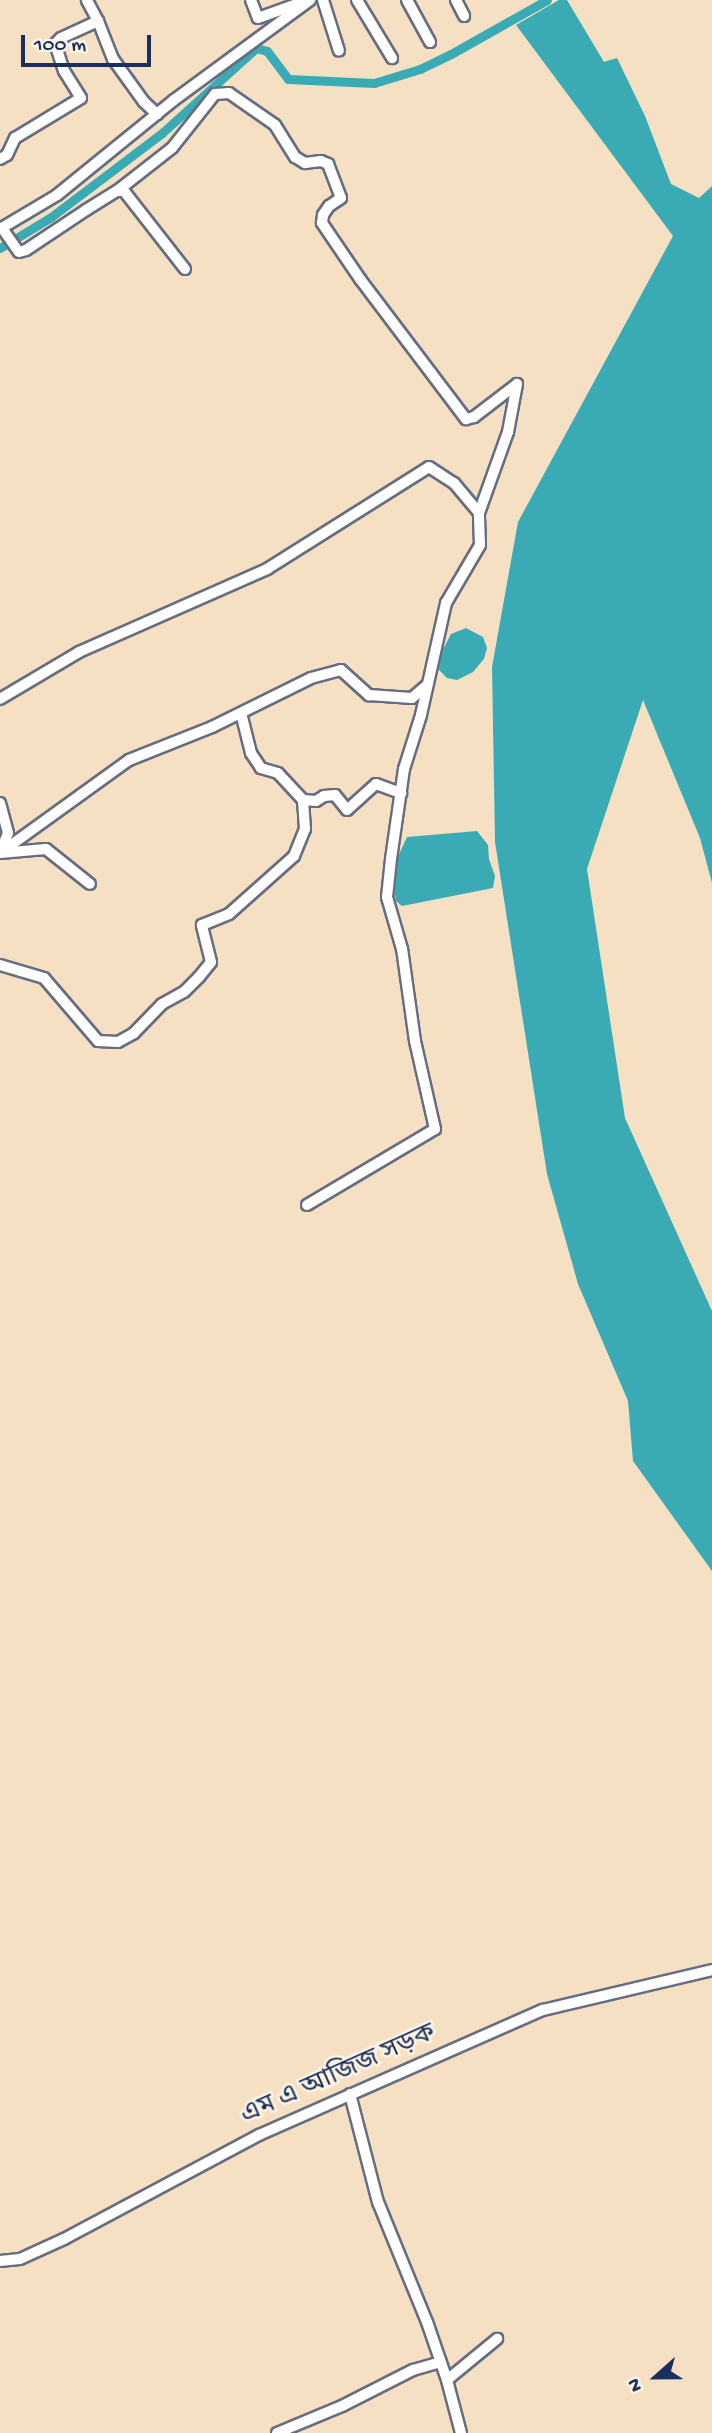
<!DOCTYPE html>
<html>
<head>
<meta charset="utf-8">
<style>
	body { margin:0 }
	#map { position:relative; width:712px; height:2433px; overflow:hidden; background:#f5e0c3; font-family:"Gochi Hand","Noto Sans Bengali",sans-serif }
	div>[style] { position:absolute }
	.water>* { inset:0; background:#3aabb5 }
	.canal>* { height:9px; margin:-4.5px; padding:0 4.5px; transform-origin:4.5px; border-radius:4.5px; background:#3aabb5 }
	.roads { filter:drop-shadow(2px 0 #676d81) drop-shadow(-2px 0 #676d81) drop-shadow(0 2px #676d81) drop-shadow(0 -2px #676d81) }
	.minor>* { height:10px; margin:-5px; padding:0 5px; transform-origin:5px; border-radius:5px; background:#fff }
	span { translate:-50% -50%; white-space:nowrap; text-align:center; line-height:1.15; -webkit-text-stroke:5px #fcf5e5; paint-order:stroke }
	.street-label { font-size:26px; color:#1b2f5e }
	.north { position:absolute; left:621px; top:2342px; width:70px; height:70px; -webkit-text-stroke:5px #fcf5e5; paint-order:stroke; rotate:249deg; font-size:19px; font-weight:700; line-height:28px; text-align:center; color:#1b2f5e }
	.north::after { content:''; display:block; margin:auto; width:24px; height:32px; background:#1b2f5e; clip-path:polygon(50% 0,100% 100%,50% 72%,0 100%) }
	.scale { position:absolute; left:21px; top:35px; width:130px; height:32px; box-sizing:border-box; border:4px solid #1b2f5e; border-top:0; padding-left:9px; font-size:21px; line-height:24px; white-space:nowrap; color:#1b2f5e; -webkit-text-stroke:5px #fcf5e5; paint-order:stroke }
</style>
</head>
<body>
<div id="map">
	<div class="water">
		<div style="clip-path:polygon(559px 0,567px 0,604px 62px,617px 58px,645px 116px,671px 184px,699px 198px,712px 186px,712px 883px,700px 838px,643px 700px,587px 869px,625px 1118px,712px 1311px,712px 1571px,633px 1461px,628px 1401px,578px 1284px,547px 1174px,495px 842px,492px 667px,518px 522px,673px 236px,516px 25px)"></div>
		<div style="clip-path:polygon(466px 628px,483px 637px,487px 648px,484px 659px,473px 672px,457px 680px,447px 678px,439px 670px,440px 655px,451px 634px)"></div>
		<div style="clip-path:polygon(477px 831px,488px 845px,489px 859px,495px 876px,493px 888px,402px 906px,396px 901px,393px 883px,395px 863px,407px 837px)"></div>
	</div>
	<div class="canal">
		<div style="left:0;top:248px;width:60px;rotate:-31.3deg"></div>
		<div style="left:51px;top:217px;width:139px;rotate:-37.1deg"></div>
		<div style="left:162px;top:133px;width:127px;rotate:-42.1deg"></div>
		<div style="left:256px;top:48px;width:11px;rotate:15deg"></div>
		<div style="left:267px;top:51px;width:35px;rotate:53deg"></div>
		<div style="left:288px;top:79px;width:86px;rotate:2.7deg"></div>
		<div style="left:374px;top:83px;width:48px;rotate:-16.9deg"></div>
		<div style="left:420px;top:69px;width:34px;rotate:-26deg"></div>
		<div style="left:451px;top:54px;width:110px;rotate:-29.4deg"></div>
	</div>
	<div class="roads">
		<div class="minor">
			<div style="left:251px;top:0;width:19px;rotate:69deg"></div>
			<div style="left:258px;top:18px;width:45px;rotate:-19.7deg"></div>
			<div style="left:323px;top:0;width:53px;rotate:72.6deg"></div>
			<div style="left:357px;top:0;width:68px;rotate:58.9deg"></div>
			<div style="left:407px;top:0;width:48px;rotate:61.3deg"></div>
			<div style="left:456px;top:0;width:18px;rotate:63deg"></div>
			<div style="left:98px;top:21px;width:41px;rotate:68.5deg"></div>
			<div style="left:113px;top:59px;width:53px;rotate:54.2deg"></div>
			<div style="left:144px;top:102px;width:18px;rotate:43deg"></div>
			<div style="left:0;top:159px;width:8px;rotate:-30deg"></div>
			<div style="left:7px;top:155px;width:19px;rotate:-65deg"></div>
			<div style="left:15px;top:138px;width:77px;rotate:-31.2deg"></div>
			<div style="left:81px;top:98px;width:32px;rotate:-122deg"></div>
			<div style="left:64px;top:71px;width:28px;rotate:-108deg"></div>
			<div style="left:55px;top:44px;width:8px;rotate:-45deg"></div>
			<div style="left:61px;top:38px;width:41px;rotate:-24.7deg"></div>
			<div style="left:98px;top:21px;width:24px;rotate:-118deg"></div>
			<div style="left:117px;top:191px;width:70px;rotate:-38deg"></div>
			<div style="left:172px;top:148px;width:69px;rotate:-51.5deg"></div>
			<div style="left:215px;top:94px;width:14px;rotate:-4deg"></div>
			<div style="left:229px;top:93px;width:56px;rotate:34.8deg"></div>
			<div style="left:275px;top:125px;width:38px;rotate:58deg"></div>
			<div style="left:295px;top:157px;width:12px;rotate:31deg"></div>
			<div style="left:305px;top:163px;width:16px;rotate:-7deg"></div>
			<div style="left:321px;top:161px;width:8px;rotate:23deg"></div>
			<div style="left:328px;top:164px;width:36px;rotate:69deg"></div>
			<div style="left:341px;top:198px;width:14px;rotate:146deg"></div>
			<div style="left:329px;top:206px;width:11px;rotate:124deg"></div>
			<div style="left:323px;top:215px;width:8px;rotate:97deg"></div>
			<div style="left:322px;top:223px;width:68px;rotate:55.8deg"></div>
			<div style="left:360px;top:279px;width:176px;rotate:52.9deg"></div>
			<div style="left:466px;top:419px;width:8px;rotate:-14deg"></div>
			<div style="left:474px;top:417px;width:54px;rotate:-37.5deg"></div>
			<div style="left:2px;top:228px;width:29px;rotate:55deg"></div>
			<div style="left:19px;top:252px;width:7px;rotate:-16deg"></div>
			<div style="left:26px;top:250px;width:72px;rotate:-33.7deg"></div>
			<div style="left:86px;top:210px;width:36px;rotate:-32deg"></div>
			<div style="left:117px;top:191px;width:7px"></div>
			<div style="left:124px;top:191px;width:99px;rotate:52deg"></div>
			<div style="left:0;top:229px;width:66px;rotate:-30.8deg"></div>
			<div style="left:57px;top:195px;width:151px;rotate:-39.1deg"></div>
			<div style="left:174px;top:100px;width:169px;rotate:-36.3deg"></div>
			<div style="left:0;top:699px;width:92px;rotate:-30.7deg"></div>
			<div style="left:79px;top:652px;width:206px;rotate:-23.8deg"></div>
			<div style="left:267px;top:569px;width:191px;rotate:-32.2deg"></div>
			<div style="left:429px;top:467px;width:30px;rotate:33deg"></div>
			<div style="left:454px;top:483px;width:39px;rotate:50deg"></div>
			<div style="left:303px;top:800px;width:13px;rotate:4deg"></div>
			<div style="left:316px;top:801px;width:9px;rotate:-32deg"></div>
			<div style="left:324px;top:796px;width:11px;rotate:-5deg"></div>
			<div style="left:335px;top:795px;width:19px;rotate:51deg"></div>
			<div style="left:347px;top:810px;width:39px;rotate:-42deg"></div>
			<div style="left:376px;top:784px;width:27px;rotate:20deg"></div>
			<div style="left:0;top:803px;width:31px;rotate:75deg"></div>
			<div style="left:8px;top:833px;width:18px;rotate:112deg"></div>
			<div style="left:0;top:853px;width:159px;rotate:-35.8deg"></div>
			<div style="left:129px;top:760px;width:89px;rotate:-21.7deg"></div>
			<div style="left:212px;top:727px;width:110px;rotate:-26.3deg"></div>
			<div style="left:311px;top:678px;width:31px;rotate:-15deg"></div>
			<div style="left:341px;top:670px;width:38px;rotate:42deg"></div>
			<div style="left:369px;top:695px;width:43px;rotate:4deg"></div>
			<div style="left:412px;top:698px;width:18px;rotate:-41deg"></div>
			<div style="left:0;top:853px;width:46px;rotate:-5deg"></div>
			<div style="left:46px;top:849px;width:56px;rotate:38.5deg"></div>
			<div style="left:0;top:965px;width:46px;rotate:16.5deg"></div>
			<div style="left:44px;top:978px;width:83px;rotate:49.4deg"></div>
			<div style="left:98px;top:1041px;width:20px;rotate:3deg"></div>
			<div style="left:118px;top:1042px;width:18px;rotate:-29deg"></div>
			<div style="left:134px;top:1033px;width:40px;rotate:-46deg"></div>
			<div style="left:162px;top:1004px;width:25px;rotate:-29deg"></div>
			<div style="left:184px;top:992px;width:21px;rotate:-45deg"></div>
			<div style="left:199px;top:977px;width:19px;rotate:-51deg"></div>
			<div style="left:211px;top:962px;width:38px;rotate:-104deg"></div>
			<div style="left:202px;top:925px;width:29px;rotate:-22deg"></div>
			<div style="left:229px;top:914px;width:87px;rotate:-41.7deg"></div>
			<div style="left:294px;top:856px;width:29px;rotate:-68deg"></div>
			<div style="left:305px;top:829px;width:29px;rotate:-94deg"></div>
			<div style="left:303px;top:800px;width:37px;rotate:-133deg"></div>
			<div style="left:278px;top:773px;width:18px;rotate:-164deg"></div>
			<div style="left:261px;top:768px;width:18px;rotate:-124deg"></div>
			<div style="left:251px;top:753px;width:41px;rotate:-104deg"></div>
			<div style="left:307px;top:1205px;width:149px;rotate:-30.7deg"></div>
			<div style="left:435px;top:1129px;width:90px;rotate:-102.8deg"></div>
			<div style="left:415px;top:1041px;width:93px;rotate:-98deg"></div>
			<div style="left:402px;top:949px;width:54px;rotate:-106.1deg"></div>
			<div style="left:387px;top:897px;width:38px;rotate:-84deg"></div>
			<div style="left:391px;top:859px;width:91px;rotate:-81.8deg"></div>
			<div style="left:404px;top:769px;width:57px;rotate:-72.5deg"></div>
			<div style="left:421px;top:715px;width:115px;rotate:-77.4deg"></div>
			<div style="left:446px;top:603px;width:67px;rotate:-59.6deg"></div>
			<div style="left:480px;top:545px;width:32px;rotate:-92deg"></div>
			<div style="left:479px;top:513px;width:86px;rotate:-70.3deg"></div>
			<div style="left:508px;top:432px;width:49px;rotate:-79.4deg"></div>
			<div style="left:350px;top:2094px;width:112px;rotate:75.5deg"></div>
			<div style="left:378px;top:2202px;width:130px;rotate:67.8deg"></div>
			<div style="left:427px;top:2322px;width:61px;rotate:71deg"></div>
			<div style="left:447px;top:2380px;width:55px;rotate:75.2deg"></div>
			<div style="left:0;top:2261px;width:20px;rotate:-6deg"></div>
			<div style="left:20px;top:2259px;width:48px;rotate:-24.4deg"></div>
			<div style="left:64px;top:2239px;width:221px;rotate:-28.1deg"></div>
			<div style="left:259px;top:2135px;width:310px;rotate:-23.8deg"></div>
			<div style="left:543px;top:2010px;width:174px;rotate:-13.3deg"></div>
			<div style="left:447px;top:2380px;width:65px;rotate:-39.4deg"></div>
			<div style="left:277px;top:2433px;width:70px;rotate:-22.6deg"></div>
			<div style="left:342px;top:2406px;width:80px;rotate:-26.9deg"></div>
			<div style="left:413px;top:2370px;width:29px;rotate:-16deg"></div>
		</div>
	</div>
	<div class="street-label">
		<span style="left:339px;top:2076px;rotate:-24deg">এম এ আজিজ সড়ক</span>
	</div>
	<div class="north">N</div>
	<div class="scale">100 m</div>
</div>
</body>
</html>
